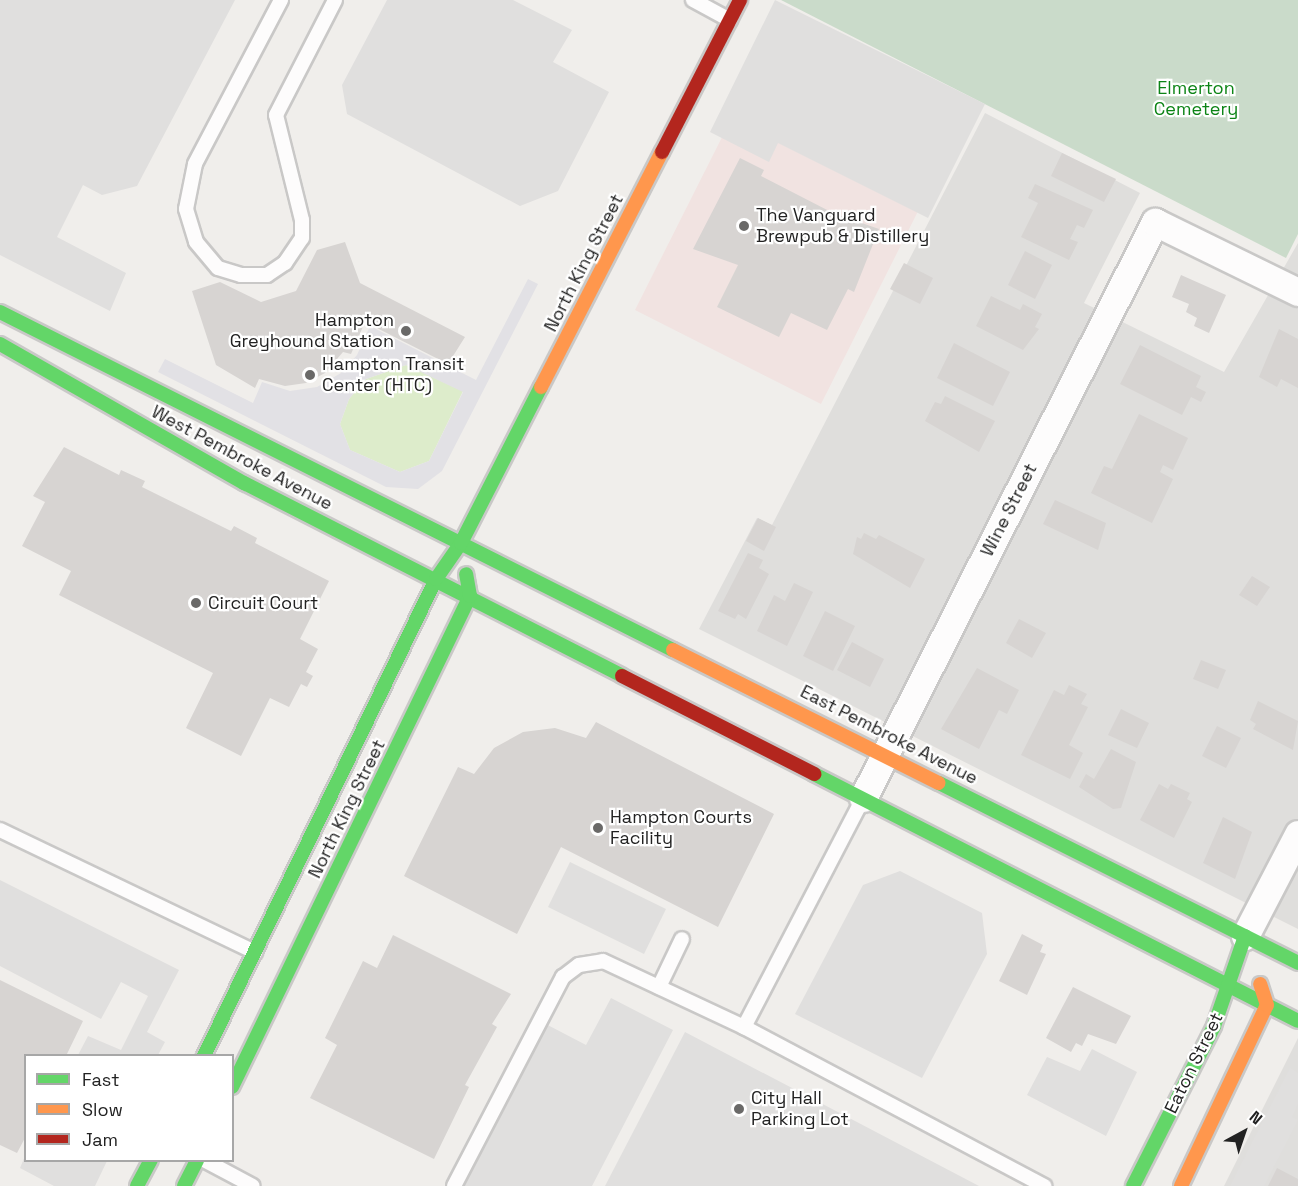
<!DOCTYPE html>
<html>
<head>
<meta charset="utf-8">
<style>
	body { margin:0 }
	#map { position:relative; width:1298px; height:1186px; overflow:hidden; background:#f0eeeb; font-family:"Space Grotesk",sans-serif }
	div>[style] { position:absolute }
	.residential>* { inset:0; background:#dfdedc }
	.commercial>* { inset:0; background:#f1e3e1 }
	.grass>* { inset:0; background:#ddeccb }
	.cemetery>* { inset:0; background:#cadbca }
	.parking>* { inset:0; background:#e0dfde }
	.plaza>* { inset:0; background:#e2e1e5 }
	.building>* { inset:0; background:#d7d4d2 }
	.roads { filter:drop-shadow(2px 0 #c9c8c7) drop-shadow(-2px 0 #c9c8c7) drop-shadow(0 2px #c9c8c7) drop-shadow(0 -2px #c9c8c7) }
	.lane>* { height:14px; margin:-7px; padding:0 7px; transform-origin:7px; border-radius:7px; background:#fdfcfc }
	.street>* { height:27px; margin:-13.5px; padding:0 13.5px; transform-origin:13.5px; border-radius:13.5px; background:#fdfcfc }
	.fast>* { height:14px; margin:-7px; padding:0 7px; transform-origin:7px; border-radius:7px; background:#63d668 }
	.slow>* { height:14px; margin:-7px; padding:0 7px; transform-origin:7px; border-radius:7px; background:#ff974d }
	.jam>* { height:14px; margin:-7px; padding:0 7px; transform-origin:7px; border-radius:7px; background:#b3261e }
	.dots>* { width:16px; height:16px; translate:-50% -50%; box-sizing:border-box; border:3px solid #fff; border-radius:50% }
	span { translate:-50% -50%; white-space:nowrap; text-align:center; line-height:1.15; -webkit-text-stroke:4.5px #fff; paint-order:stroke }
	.park-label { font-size:18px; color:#0c8416 }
	.poi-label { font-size:18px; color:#222 }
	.left { translate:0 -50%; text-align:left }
	.right { translate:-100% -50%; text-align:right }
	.street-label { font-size:18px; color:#222 }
	.legend { position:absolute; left:24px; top:1054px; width:210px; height:108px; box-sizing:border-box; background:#fff; border:2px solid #a7a7a7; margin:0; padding:8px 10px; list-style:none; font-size:18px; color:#222 }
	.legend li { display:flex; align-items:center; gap:12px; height:30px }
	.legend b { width:30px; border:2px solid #a7a7a7 }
	.north { position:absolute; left:1214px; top:1102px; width:60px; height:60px; -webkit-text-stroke:4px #fff; paint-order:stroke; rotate:40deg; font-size:16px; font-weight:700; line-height:24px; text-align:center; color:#222 }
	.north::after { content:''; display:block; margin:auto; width:21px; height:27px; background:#222; clip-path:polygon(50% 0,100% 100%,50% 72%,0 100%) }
</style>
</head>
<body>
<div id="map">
	<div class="residential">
		<div style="clip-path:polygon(985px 113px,1140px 193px,1084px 303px,1224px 372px,1298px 243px,1298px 929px,699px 629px,757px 518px,772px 525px)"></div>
		<div style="clip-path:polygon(1298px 1038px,1298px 1186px,1224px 1186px)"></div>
	</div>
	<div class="commercial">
		<div style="clip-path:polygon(787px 8px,973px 102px,821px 404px,635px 310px)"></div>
	</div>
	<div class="grass">
		<div style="clip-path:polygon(406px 365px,463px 391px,429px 461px,400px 472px,350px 450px,340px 424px,349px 399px,366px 379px)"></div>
	</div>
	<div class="cemetery">
		<div style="clip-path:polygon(781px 0,1298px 0,1298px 234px,1286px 258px)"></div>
	</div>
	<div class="parking">
		<div style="clip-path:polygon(0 0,235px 0,137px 186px,102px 195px,83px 185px,57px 237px,126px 273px,110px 311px,0 255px)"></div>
		<div style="clip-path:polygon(387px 0,513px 0,572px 30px,553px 62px,609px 92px,558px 191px,520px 206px,347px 114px,342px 85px)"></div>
		<div style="clip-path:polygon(775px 0,985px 104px,928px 218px,778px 143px,769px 162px,710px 132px)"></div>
		<div style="clip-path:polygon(570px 862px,666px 909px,644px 954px,548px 907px)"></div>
		<div style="clip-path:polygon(900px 871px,982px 913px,987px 954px,922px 1078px,795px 1014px,863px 885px)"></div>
		<div style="clip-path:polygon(0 880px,179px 970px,147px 1032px,165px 1042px,158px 1055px,78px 1055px,88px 1036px,121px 1050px,148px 996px,121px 982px,101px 1019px,0 966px)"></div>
		<div style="clip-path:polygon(611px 998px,673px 1030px,592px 1186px,454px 1186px,540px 1021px,586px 1045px)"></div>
		<div style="clip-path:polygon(685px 1032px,979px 1186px,605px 1186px)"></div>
		<div style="clip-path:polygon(1092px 1049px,1137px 1072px,1106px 1136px,1027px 1095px,1047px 1057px,1080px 1071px)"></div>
		<div style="clip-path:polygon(1290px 1068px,1298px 1073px,1298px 1104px,1292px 1117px,1298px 1120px,1264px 1186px,1230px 1186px)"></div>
		<div style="clip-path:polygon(25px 1156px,26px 1160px,107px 1161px,95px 1186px,54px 1186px,20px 1168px)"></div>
	</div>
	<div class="plaza">
		<div style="clip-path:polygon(evenodd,528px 279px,538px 284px,442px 471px,418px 489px,386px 487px,158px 372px,165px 359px,253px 403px,262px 382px,290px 391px,317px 387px,341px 373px,357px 355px,370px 326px,476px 380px,528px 279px,406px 365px,463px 392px,429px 461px,400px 472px,350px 450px,340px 424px,349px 399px,366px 379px,406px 365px)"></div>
	</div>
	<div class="building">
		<div style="clip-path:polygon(1062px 153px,1116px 179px,1104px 202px,1051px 176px)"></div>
		<div style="clip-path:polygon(740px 158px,764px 170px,761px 176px,833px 213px,879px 229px,854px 292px,848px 289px,827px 330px,791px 313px,779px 337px,717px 307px,738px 265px,693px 249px)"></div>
		<div style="clip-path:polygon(1035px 184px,1093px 210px,1084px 228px,1077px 225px,1070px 239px,1078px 242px,1069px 260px,1021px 237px,1038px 203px,1028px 198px)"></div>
		<div style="clip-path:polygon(345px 242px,360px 283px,465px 337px,448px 364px,365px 322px,351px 354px,343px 352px,325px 373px,306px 383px,285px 386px,259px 379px,255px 388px,216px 365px,192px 291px,220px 282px,261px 302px,296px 291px,317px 250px)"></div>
		<div style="clip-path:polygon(1025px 251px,1052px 265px,1035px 299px,1008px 285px)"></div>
		<div style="clip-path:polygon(904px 263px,933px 278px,920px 304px,890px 289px)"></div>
		<div style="clip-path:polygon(1181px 275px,1226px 295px,1209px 333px,1194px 326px,1197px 318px,1186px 312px,1189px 304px,1172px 297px)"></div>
		<div style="clip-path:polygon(991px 296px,1020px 310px,1023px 304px,1042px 314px,1035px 327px,1039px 329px,1023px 350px,976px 326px)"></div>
		<div style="clip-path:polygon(1279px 329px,1298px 339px,1298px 388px,1281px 379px,1277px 387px,1259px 377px)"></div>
		<div style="clip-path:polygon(954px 343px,1010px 372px,993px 406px,937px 378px)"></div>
		<div style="clip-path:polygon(1140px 345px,1201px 376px,1196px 387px,1206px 392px,1201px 402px,1191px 397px,1182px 415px,1120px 384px)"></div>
		<div style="clip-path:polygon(945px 396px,995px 421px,979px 452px,925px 421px,935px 402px,941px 404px)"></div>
		<div style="clip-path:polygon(1139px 414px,1188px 438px,1173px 470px,1163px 465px,1160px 472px,1173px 479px,1152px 523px,1091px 493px,1104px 466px,1112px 469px)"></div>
		<div style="clip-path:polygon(64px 447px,119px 475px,121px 470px,145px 481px,142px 487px,231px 531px,234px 526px,257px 538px,255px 543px,329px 581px,300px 639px,318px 649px,306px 672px,313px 676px,307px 687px,301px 684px,289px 707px,270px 698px,241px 756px,186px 728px,213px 673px,59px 595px,71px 571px,22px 546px,45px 502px,33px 496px)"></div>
		<div style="clip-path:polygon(1055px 500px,1106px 523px,1098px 550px,1043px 524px)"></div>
		<div style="clip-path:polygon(758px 518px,776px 527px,764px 551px,746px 541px)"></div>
		<div style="clip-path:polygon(864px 533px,876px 539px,879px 535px,925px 559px,910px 588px,853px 554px,857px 537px,861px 539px)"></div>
		<div style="clip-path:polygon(748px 553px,763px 560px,759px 568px,769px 574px,746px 619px,738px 614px,735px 619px,718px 611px)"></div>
		<div style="clip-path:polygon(1252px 576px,1270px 587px,1257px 606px,1239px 595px)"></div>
		<div style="clip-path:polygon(794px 583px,813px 592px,787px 646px,757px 631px,774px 595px,785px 601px)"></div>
		<div style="clip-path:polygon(825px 611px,855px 626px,833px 671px,803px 656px)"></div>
		<div style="clip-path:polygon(1019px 619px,1046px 633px,1032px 658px,1006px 643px)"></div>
		<div style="clip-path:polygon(852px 642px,884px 659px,870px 687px,837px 670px)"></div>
		<div style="clip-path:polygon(1201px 660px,1226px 670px,1218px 689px,1193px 679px)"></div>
		<div style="clip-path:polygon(977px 668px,1019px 690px,1007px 714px,999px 710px,979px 749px,941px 729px)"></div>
		<div style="clip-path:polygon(1069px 685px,1087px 694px,1081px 704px,1088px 707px,1069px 745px,1083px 753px,1070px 779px,1021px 755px,1054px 690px,1064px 695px)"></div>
		<div style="clip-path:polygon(1258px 701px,1298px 721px,1293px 750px,1253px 729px,1256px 724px,1250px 720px)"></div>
		<div style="clip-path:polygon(1121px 709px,1149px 723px,1137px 748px,1108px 735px)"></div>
		<div style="clip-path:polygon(596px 722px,774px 814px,718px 927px,561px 847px,517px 934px,404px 876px,458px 767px,474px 774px,494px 748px,523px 732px,555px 728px,586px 738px)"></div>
		<div style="clip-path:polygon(1217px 726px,1241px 738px,1226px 768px,1202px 756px)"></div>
		<div style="clip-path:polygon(1111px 749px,1136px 762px,1121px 808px,1113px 809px,1079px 787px,1086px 774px,1094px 779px)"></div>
		<div style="clip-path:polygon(1159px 784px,1168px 789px,1171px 784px,1190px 793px,1187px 799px,1192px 802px,1174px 838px,1140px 820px)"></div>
		<div style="clip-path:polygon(1223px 817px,1252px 832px,1235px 879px,1203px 863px)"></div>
		<div style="clip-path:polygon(1022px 934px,1043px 945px,1040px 952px,1046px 954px,1027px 995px,999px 981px)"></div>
		<div style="clip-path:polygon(393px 935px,511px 994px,492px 1024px,497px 1027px,465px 1085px,469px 1087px,434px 1159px,310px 1098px,337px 1045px,325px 1038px,363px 961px,377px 968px)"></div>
		<div style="clip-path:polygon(0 980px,83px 1021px,66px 1056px,26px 1056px,26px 1136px,17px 1153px,0 1145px)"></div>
		<div style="clip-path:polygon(1073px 987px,1131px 1016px,1116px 1044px,1088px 1034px,1082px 1046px,1076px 1043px,1071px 1052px,1046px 1038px)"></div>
		<div style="clip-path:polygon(1277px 1168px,1298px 1179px,1298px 1186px,1268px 1186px)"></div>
	</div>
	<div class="roads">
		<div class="lane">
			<div style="left:281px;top:0;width:185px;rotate:117.7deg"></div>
			<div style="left:195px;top:164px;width:46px;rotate:101.3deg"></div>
			<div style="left:186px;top:209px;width:34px;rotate:73deg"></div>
			<div style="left:196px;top:242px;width:34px;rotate:50deg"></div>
			<div style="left:218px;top:268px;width:24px;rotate:17deg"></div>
			<div style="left:241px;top:275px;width:26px"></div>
			<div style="left:267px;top:275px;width:22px;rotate:-34deg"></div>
			<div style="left:285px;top:263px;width:30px;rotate:-56deg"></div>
			<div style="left:302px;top:238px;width:18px;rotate:-90deg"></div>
			<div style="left:302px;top:220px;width:108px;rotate:-103.9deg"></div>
			<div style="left:276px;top:115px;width:129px;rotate:-62.8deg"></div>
			<div style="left:693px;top:0;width:42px;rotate:28.4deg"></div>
			<div style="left:0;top:830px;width:283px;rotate:25.6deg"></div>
			<div style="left:659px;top:987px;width:53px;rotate:-64.4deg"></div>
			<div style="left:744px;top:1027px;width:258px;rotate:-62.5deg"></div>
			<div style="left:204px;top:1160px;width:55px;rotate:28deg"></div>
			<div style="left:454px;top:1186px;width:236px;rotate:-62.5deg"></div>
			<div style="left:563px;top:977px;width:20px;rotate:-37deg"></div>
			<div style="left:579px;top:965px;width:24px;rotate:-9deg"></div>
			<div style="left:603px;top:961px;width:156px;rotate:25.1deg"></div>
			<div style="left:744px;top:1027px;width:340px;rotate:27.9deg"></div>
		</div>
		<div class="street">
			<div style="left:863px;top:798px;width:646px;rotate:-63.12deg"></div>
			<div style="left:1155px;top:222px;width:159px;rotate:26.1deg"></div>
			<div style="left:1245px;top:936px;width:115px;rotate:-62.5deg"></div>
		</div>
		<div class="fast">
			<div style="left:0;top:312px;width:753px;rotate:26.67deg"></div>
			<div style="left:0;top:344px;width:281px;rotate:29.7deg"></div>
			<div style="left:244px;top:483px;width:424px;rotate:27deg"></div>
			<div style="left:814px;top:774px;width:543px;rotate:27.04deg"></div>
			<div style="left:939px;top:783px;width:402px;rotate:26.6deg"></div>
			<div style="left:204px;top:1056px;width:530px;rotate:-64.06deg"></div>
			<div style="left:436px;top:579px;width:44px;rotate:-55.2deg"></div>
			<div style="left:461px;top:543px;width:175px;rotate:-62.9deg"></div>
			<div style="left:232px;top:1087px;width:546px;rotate:-64.14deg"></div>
			<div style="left:470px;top:596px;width:22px;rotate:-100deg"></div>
			<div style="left:137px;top:1186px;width:30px;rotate:-62deg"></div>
			<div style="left:184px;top:1186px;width:29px;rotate:-63deg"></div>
			<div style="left:1133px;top:1186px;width:179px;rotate:-63.1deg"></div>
			<div style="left:1214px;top:1026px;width:95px;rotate:-71deg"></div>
		</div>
		<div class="slow">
			<div style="left:541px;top:387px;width:264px;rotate:-62.8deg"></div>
			<div style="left:673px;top:650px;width:297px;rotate:26.6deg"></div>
			<div style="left:1181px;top:1186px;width:200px;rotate:-64.6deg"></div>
			<div style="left:1267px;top:1005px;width:22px;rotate:-108deg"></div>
		</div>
		<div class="jam">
			<div style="left:662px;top:152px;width:171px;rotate:-62.8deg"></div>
			<div style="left:622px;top:676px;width:216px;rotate:27deg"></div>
		</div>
	</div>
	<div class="dots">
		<div style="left:744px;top:226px;background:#6a6968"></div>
		<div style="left:406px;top:331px;background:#6a6968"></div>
		<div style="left:310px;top:375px;background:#6a6968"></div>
		<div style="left:196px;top:603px;background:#6a6968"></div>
		<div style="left:598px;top:828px;background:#6a6968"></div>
		<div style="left:739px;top:1109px;background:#6a6968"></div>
	</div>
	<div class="park-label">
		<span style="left:1196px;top:99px">Elmerton<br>Cemetery</span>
	</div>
	<div class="poi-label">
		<span class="left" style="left:756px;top:226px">The Vanguard<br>Brewpub &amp; Distillery</span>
		<span class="right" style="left:394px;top:331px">Hampton<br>Greyhound Station</span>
		<span class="left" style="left:322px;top:375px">Hampton Transit<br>Center (HTC)</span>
		<span class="left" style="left:208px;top:603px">Circuit Court</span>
		<span class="left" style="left:610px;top:828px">Hampton Courts<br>Facility</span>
		<span class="left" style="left:751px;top:1109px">City Hall<br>Parking Lot</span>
	</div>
	<div class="street-label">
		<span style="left:584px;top:263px;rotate:-63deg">North King Street</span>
		<span style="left:242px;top:458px;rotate:28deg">West Pembroke Avenue</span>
		<span style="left:1009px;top:510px;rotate:-63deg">Wine Street</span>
		<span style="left:889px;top:735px;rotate:27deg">East Pembroke Avenue</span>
		<span style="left:347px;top:809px;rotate:-64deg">North King Street</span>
		<span style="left:1194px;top:1063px;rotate:-64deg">Eaton Street</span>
	</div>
	<ul class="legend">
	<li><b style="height:8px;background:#63d668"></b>Fast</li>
	<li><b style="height:8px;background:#ff974d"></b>Slow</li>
	<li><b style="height:8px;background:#b3261e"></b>Jam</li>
	</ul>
	<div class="north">N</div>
</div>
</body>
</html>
